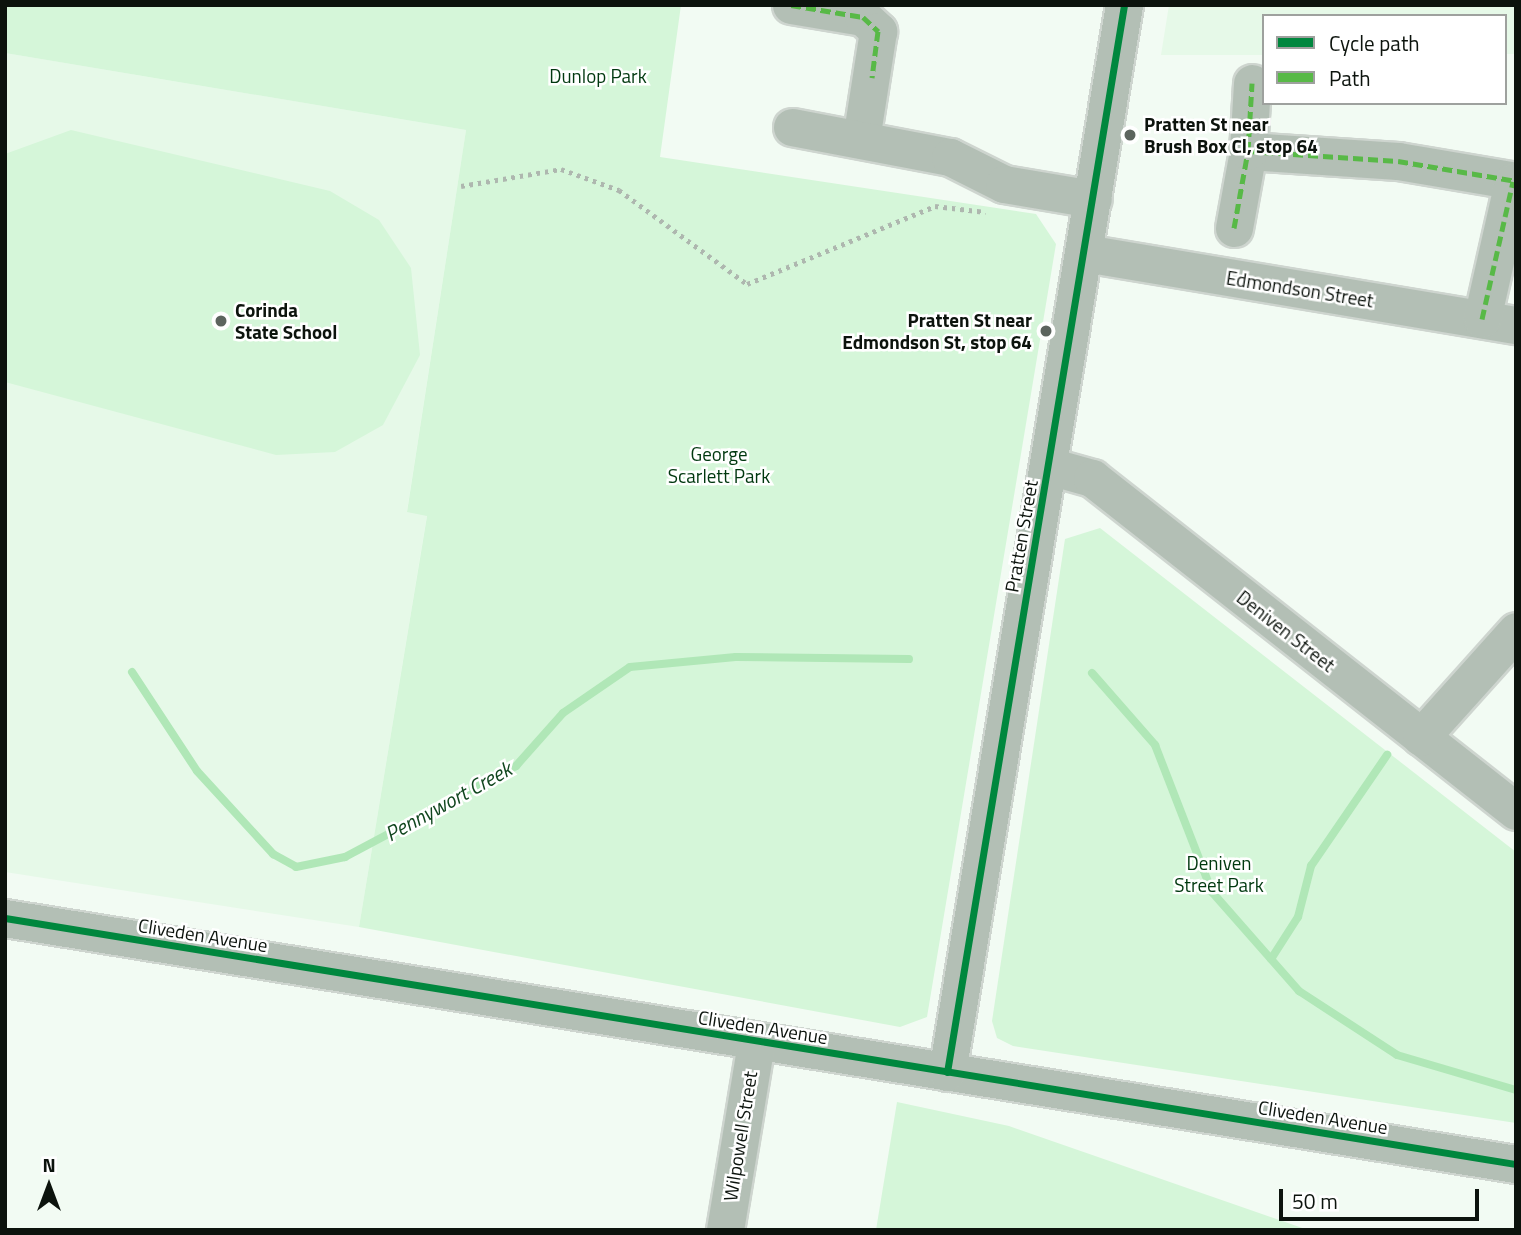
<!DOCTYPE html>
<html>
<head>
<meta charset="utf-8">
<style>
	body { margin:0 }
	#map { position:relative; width:1521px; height:1235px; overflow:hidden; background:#f2fbf3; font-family:"Titillium Web",sans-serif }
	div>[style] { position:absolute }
	.built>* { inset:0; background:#e6f9e8 }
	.green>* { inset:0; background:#d5f6d9 }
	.stream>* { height:8px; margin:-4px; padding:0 4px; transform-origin:4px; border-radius:4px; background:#b0e7b7 }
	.path>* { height:4.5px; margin-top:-2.25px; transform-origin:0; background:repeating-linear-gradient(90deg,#aeb7af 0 3.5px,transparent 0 8.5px) }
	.roads { filter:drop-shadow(2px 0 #ced5cf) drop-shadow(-2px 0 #ced5cf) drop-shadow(0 2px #ced5cf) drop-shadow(0 -2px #ced5cf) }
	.minor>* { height:37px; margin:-18.5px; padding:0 18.5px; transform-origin:18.5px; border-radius:18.5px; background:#b3bfb5 }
	.quiet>* { height:5px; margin-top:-2.5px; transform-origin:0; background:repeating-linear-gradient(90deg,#58b947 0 10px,transparent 0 15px) }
	.cycleway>* { height:7px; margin:-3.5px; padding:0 3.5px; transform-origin:3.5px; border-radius:3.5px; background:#00873e }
	.dots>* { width:19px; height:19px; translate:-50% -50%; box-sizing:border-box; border:4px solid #fff; border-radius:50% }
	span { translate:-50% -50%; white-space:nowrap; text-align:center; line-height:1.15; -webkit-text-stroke:5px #fff; paint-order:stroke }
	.park-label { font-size:19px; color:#00380f }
	.poi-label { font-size:19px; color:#0c130d; font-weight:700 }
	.left { translate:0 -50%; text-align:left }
	.right { translate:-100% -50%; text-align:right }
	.street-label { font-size:19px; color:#0c130d }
	.water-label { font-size:21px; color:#10461e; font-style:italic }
	.frame { position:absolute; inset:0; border:7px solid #0c130d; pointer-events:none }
	.legend { position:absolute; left:1262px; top:14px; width:245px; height:91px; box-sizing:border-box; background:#fff; border:2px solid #9ea19e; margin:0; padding:9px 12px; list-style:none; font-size:21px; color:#0c130d }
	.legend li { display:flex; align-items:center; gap:14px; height:35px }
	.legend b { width:35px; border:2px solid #9ea19e }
	.north { position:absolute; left:14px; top:1151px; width:70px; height:70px; -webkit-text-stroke:5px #fff; paint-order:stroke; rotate:0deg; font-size:19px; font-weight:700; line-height:28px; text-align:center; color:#0c130d }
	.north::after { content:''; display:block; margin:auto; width:24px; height:32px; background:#0c130d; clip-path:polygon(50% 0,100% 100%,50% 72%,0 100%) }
	.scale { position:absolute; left:1279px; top:1189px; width:200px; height:32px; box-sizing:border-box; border:4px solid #0c130d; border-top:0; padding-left:9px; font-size:21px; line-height:24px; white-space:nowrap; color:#0c130d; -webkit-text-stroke:5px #fff; paint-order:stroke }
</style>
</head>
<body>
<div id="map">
	<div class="built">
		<div style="clip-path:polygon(1169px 5px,1516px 5px,1516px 54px,1505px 54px,1505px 16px,1264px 16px,1264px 55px,1161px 55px)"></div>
		<div style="clip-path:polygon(5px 53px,466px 130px,407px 511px,427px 515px,359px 927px,5px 872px)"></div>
	</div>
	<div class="green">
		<div style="clip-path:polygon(5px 5px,681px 5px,660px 157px,1036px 214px,1056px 244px,927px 1017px,900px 1027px,359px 927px,427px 516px,407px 512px,466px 130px,5px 53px)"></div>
		<div style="clip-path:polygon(71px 130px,330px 191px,379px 220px,411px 268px,420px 355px,383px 425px,335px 452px,276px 455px,5px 382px,5px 154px)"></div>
		<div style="clip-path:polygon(1100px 528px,1516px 852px,1516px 1123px,1013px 1046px,997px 1038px,992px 1021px,1065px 539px)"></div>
		<div style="clip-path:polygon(897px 1102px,1009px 1126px,1308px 1230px,876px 1230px)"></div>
	</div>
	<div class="stream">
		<div style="left:132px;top:672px;width:118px;rotate:56.7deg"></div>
		<div style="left:197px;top:771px;width:113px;rotate:47.5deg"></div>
		<div style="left:273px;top:854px;width:26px;rotate:29deg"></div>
		<div style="left:296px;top:867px;width:50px;rotate:-11.5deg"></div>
		<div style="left:345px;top:857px;width:194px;rotate:-28deg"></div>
		<div style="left:516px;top:766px;width:71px;rotate:-48.4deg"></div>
		<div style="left:563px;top:713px;width:81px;rotate:-34.5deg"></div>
		<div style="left:630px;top:667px;width:106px;rotate:-5.4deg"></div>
		<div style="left:736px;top:657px;width:173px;rotate:0.7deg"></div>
		<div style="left:1092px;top:673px;width:96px;rotate:48.8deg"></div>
		<div style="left:1155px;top:745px;width:158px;rotate:68.8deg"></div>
		<div style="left:1212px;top:892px;width:132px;rotate:48.7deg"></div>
		<div style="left:1299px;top:991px;width:117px;rotate:33.1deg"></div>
		<div style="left:1397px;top:1055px;width:124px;rotate:16.4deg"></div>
		<div style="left:1271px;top:959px;width:50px;rotate:-57.3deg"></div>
		<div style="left:1298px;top:917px;width:53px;rotate:-75.7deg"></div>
		<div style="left:1311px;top:866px;width:135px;rotate:-55.6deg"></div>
	</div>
	<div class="path">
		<div style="left:461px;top:186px;width:101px;rotate:-9.6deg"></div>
		<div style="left:561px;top:169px;width:62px;rotate:19.9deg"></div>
		<div style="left:619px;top:190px;width:159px;rotate:36.3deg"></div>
		<div style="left:747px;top:284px;width:204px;rotate:-22.5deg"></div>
		<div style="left:935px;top:206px;width:51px;rotate:6.7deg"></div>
	</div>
	<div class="roads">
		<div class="minor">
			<div style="left:791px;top:5px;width:73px;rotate:9.5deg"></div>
			<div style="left:863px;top:17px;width:21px;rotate:43deg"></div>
			<div style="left:878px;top:31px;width:109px;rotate:98.9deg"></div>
			<div style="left:792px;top:127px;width:161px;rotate:10.8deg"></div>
			<div style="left:950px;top:157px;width:60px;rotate:26.6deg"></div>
			<div style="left:1004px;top:184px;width:90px;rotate:9.6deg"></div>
			<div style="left:1248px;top:151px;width:150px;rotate:3.8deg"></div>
			<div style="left:1398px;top:161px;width:120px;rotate:9.6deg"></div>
			<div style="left:1234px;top:228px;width:78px;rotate:-79.7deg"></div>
			<div style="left:1248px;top:151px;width:68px;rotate:-86.6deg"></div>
			<div style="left:1085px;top:253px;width:437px;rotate:9.5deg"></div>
			<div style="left:1482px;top:319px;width:141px;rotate:-77.3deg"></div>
			<div style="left:1049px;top:466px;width:45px;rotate:15.6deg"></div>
			<div style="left:1092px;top:478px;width:539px;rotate:38.15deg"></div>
			<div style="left:1421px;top:737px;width:142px;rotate:-48.1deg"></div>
			<div style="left:5px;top:918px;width:1531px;rotate:9.25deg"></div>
			<div style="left:947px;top:1072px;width:1082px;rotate:-80.58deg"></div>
			<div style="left:725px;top:1230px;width:191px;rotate:-80.6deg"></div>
		</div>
	</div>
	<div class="quiet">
		<div style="left:791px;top:5px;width:73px;rotate:9.5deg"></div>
		<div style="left:863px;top:17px;width:21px;rotate:43deg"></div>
		<div style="left:878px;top:31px;width:47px;rotate:97.3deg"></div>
		<div style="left:1248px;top:151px;width:150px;rotate:3.8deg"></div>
		<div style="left:1398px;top:161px;width:120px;rotate:9.6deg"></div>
		<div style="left:1234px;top:228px;width:78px;rotate:-79.7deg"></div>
		<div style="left:1248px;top:151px;width:68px;rotate:-86.6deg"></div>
		<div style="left:1482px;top:319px;width:141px;rotate:-77.3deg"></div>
	</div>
	<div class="cycleway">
		<div style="left:5px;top:918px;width:1531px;rotate:9.25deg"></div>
		<div style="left:947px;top:1072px;width:1082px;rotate:-80.58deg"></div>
	</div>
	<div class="dots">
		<div style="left:1130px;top:135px;background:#5c645e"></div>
		<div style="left:221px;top:321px;background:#5c645e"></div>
		<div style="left:1046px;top:331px;background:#5c645e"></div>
	</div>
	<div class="park-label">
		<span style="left:598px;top:76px">Dunlop Park</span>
		<span style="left:719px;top:465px">George<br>Scarlett Park</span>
		<span style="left:1219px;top:874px">Deniven<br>Street Park</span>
	</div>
	<div class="poi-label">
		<span class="left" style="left:1144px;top:135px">Pratten St near<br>Brush Box Cl, stop 64</span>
		<span class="left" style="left:235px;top:321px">Corinda<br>State School</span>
		<span class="right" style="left:1032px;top:331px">Pratten St near<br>Edmondson St, stop 64</span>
	</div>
	<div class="street-label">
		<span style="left:1300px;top:289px;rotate:9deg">Edmondson Street</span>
		<span style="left:1021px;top:536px;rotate:-80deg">Pratten Street</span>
		<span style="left:1286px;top:631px;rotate:38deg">Deniven Street</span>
		<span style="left:203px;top:935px;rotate:9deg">Cliveden Avenue</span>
		<span style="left:763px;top:1027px;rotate:9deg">Cliveden Avenue</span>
		<span style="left:1323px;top:1117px;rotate:9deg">Cliveden Avenue</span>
		<span style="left:740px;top:1136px;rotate:-81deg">Wilpowell Street</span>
	</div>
	<div class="water-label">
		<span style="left:448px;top:801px;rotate:-29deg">Pennywort Creek</span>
	</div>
	<div class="frame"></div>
	<ul class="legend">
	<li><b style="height:9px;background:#00873e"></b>Cycle path</li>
	<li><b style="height:9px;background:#58b947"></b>Path</li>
	</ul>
	<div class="north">N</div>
	<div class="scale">50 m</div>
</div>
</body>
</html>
